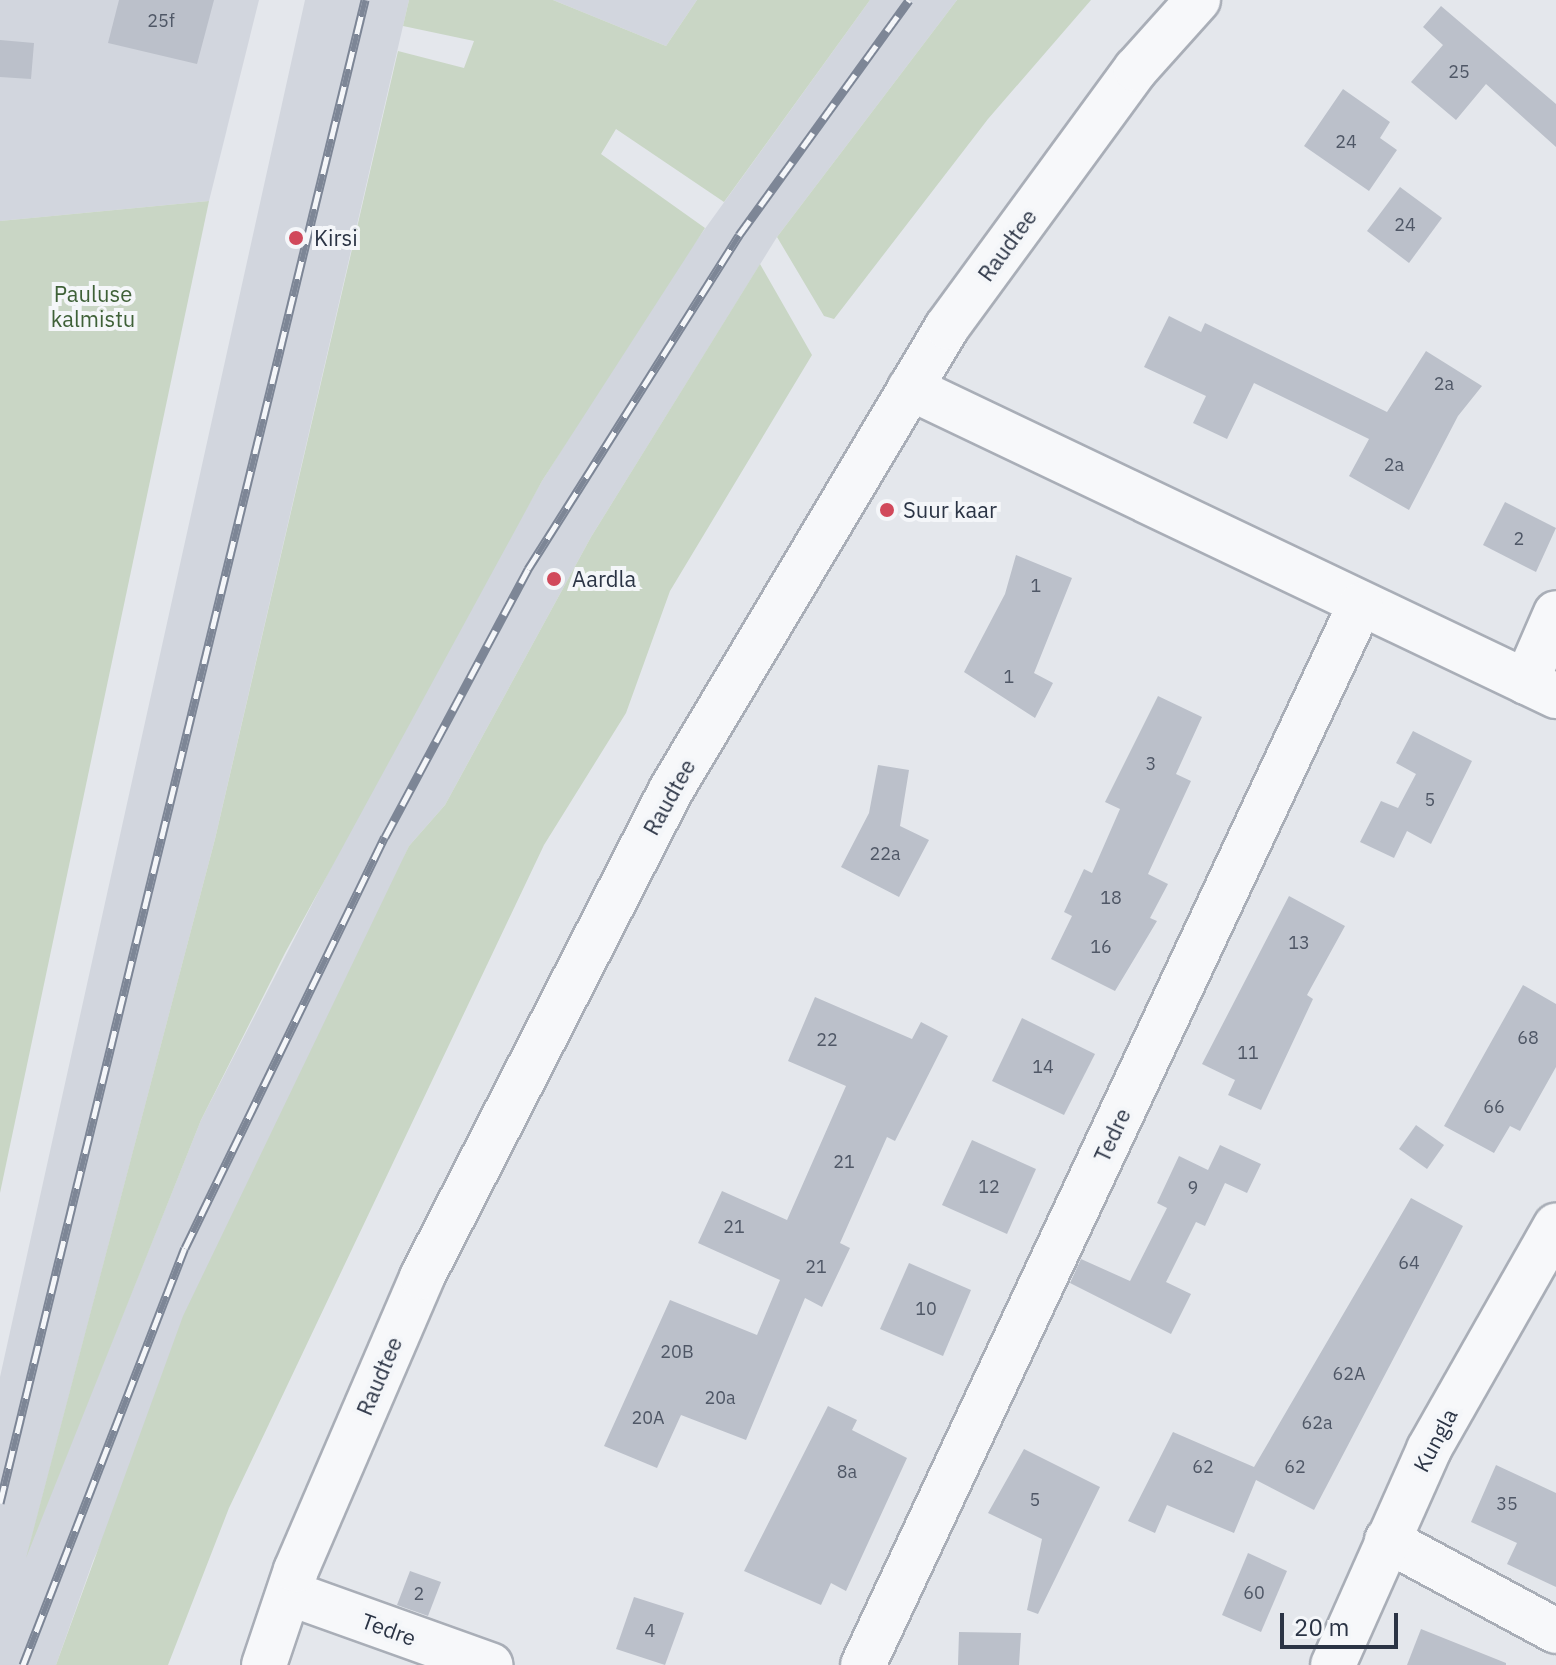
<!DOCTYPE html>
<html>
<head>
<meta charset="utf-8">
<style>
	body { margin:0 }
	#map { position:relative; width:1556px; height:1665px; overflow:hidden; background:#e4e7ec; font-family:"IBM Plex Sans",sans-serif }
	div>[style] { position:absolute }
	.built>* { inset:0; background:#d2d6de }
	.green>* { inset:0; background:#c9d6c5 }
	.building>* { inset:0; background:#bbc0ca }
	.roads { filter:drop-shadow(2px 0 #a9aeb7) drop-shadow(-2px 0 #a9aeb7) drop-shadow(0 2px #a9aeb7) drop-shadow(0 -2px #a9aeb7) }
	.minor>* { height:44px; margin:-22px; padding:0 22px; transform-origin:22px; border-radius:22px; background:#f7f8fa }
	.rail>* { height:9px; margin-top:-4.5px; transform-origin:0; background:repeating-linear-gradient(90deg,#f4f6f9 0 18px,#7d8696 0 36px); box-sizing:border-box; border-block:2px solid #7d8696 }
	.dots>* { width:22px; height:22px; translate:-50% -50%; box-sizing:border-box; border:4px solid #f4f6f9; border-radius:50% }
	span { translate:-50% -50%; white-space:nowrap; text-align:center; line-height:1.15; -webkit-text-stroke:8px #f4f6f9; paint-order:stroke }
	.number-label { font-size:18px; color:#4f5766 }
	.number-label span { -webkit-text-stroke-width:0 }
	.poi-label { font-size:22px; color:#2b3445 }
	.left { translate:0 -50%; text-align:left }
	.street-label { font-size:22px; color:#2b3445 }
	.park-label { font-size:22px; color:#3f6138 }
	.scale { position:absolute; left:1280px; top:1613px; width:118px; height:36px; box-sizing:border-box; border:4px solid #2b3445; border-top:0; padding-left:10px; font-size:24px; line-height:28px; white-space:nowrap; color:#2b3445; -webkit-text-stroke:6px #f4f6f9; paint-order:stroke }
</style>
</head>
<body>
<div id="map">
	<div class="built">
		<div style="clip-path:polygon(0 0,259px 0,209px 201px,0 221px)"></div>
		<div style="clip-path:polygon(305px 0,409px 0,215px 839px,29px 1548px,201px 1120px,409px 716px,542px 481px,673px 273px,870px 0,957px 0,777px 237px,591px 537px,445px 805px,409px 846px,93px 1561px,56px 1665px,0 1665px,0 1377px)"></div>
		<div style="clip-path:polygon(553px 0,697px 0,666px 46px)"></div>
	</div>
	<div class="green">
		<div style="clip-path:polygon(409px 0,553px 0,666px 46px,697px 0,870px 0,724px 202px,616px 129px,601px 154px,705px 228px,542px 481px,285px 953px,201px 1120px,26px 1558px,215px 839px,398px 51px,464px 68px,474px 41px,403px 26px)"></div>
		<div style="clip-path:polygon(957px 0,1091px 0,988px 119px,834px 319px,824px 316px,777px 237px)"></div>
		<div style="clip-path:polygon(209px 201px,0 1193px,0 221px)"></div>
		<div style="clip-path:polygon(760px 264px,812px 355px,670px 591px,626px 713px,544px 845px,229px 1508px,168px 1665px,56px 1665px,183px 1316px,409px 846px,445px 805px,591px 537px)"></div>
	</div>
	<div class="building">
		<div style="clip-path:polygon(119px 0,214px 0,197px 64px,108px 43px)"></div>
		<div style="clip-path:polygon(1441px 6px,1556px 104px,1556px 147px,1486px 84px,1456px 120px,1411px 82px,1443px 45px,1423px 27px)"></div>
		<div style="clip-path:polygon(0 40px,34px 43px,31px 79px,0 77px)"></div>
		<div style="clip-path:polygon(1343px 89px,1390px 122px,1380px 138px,1397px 150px,1369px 191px,1304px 146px)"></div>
		<div style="clip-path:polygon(1400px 187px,1442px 218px,1409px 263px,1367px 231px)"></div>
		<div style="clip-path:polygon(1169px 316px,1201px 332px,1205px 323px,1387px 412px,1426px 351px,1482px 386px,1458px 416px,1409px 510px,1349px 476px,1369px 439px,1254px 383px,1227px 439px,1193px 423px,1206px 396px,1144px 367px)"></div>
		<div style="clip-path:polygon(1505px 502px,1556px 528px,1536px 572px,1483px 545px)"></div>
		<div style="clip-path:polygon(1016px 555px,1072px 578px,1034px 673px,1053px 683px,1035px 718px,964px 672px,1005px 594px)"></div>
		<div style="clip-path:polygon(1158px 696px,1202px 717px,1176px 774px,1191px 781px,1148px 874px,1168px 884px,1150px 918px,1157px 921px,1115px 991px,1051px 959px,1072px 916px,1064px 912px,1084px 869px,1092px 873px,1120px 809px,1105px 802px)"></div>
		<div style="clip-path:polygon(1413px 731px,1472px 761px,1431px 844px,1407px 831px,1394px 858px,1360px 842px,1381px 801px,1398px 808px,1416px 774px,1396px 763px)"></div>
		<div style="clip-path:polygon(878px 765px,909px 770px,900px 826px,929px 840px,899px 897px,841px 867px,869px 813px)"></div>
		<div style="clip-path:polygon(1289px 896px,1345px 926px,1307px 995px,1313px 999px,1261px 1110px,1228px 1095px,1235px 1080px,1202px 1064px)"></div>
		<div style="clip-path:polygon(1523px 985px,1556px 1004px,1556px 1067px,1520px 1131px,1510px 1126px,1494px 1153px,1444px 1126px)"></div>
		<div style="clip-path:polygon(815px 997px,912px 1039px,921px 1022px,948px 1036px,895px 1141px,887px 1137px,840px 1243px,850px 1248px,822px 1307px,805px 1298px,746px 1440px,681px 1415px,657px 1468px,604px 1446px,670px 1300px,757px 1335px,780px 1280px,698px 1243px,722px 1191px,787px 1220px,846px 1086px,788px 1061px)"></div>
		<div style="clip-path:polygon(1022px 1018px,1095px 1054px,1064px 1115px,992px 1081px)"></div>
		<div style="clip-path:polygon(1416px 1125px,1444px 1145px,1427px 1169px,1399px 1149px)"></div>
		<div style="clip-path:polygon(972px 1140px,1036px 1169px,1007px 1234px,942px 1205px)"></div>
		<div style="clip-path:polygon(1220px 1145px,1261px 1164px,1247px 1193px,1225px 1183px,1205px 1226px,1196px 1222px,1166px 1282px,1191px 1294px,1171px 1334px,1070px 1283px,1081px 1259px,1130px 1281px,1167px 1208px,1157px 1203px,1179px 1156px,1208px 1170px)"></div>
		<div style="clip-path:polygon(1411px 1198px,1463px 1226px,1314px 1510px,1256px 1480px,1234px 1533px,1167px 1505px,1155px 1533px,1128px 1521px,1173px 1432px,1254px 1467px)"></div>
		<div style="clip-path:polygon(909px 1263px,971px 1290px,943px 1356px,880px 1329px)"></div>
		<div style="clip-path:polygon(828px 1406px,857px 1420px,852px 1430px,907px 1458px,846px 1591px,831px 1583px,821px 1605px,744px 1571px)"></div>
		<div style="clip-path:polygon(1024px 1449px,1100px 1487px,1038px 1614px,1027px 1610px,1042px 1539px,988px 1513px)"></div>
		<div style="clip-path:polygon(1496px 1465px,1556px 1493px,1556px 1587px,1507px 1564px,1517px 1543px,1471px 1522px)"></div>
		<div style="clip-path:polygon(1248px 1553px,1287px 1571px,1261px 1632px,1222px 1615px)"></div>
		<div style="clip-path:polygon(410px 1571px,441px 1582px,428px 1616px,397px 1605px)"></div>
		<div style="clip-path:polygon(634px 1597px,684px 1613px,665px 1665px,616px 1649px)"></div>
		<div style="clip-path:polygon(1421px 1629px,1506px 1663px,1506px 1665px,1407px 1665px)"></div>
		<div style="clip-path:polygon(959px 1632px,1021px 1633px,1019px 1665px,958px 1665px)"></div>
	</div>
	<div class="roads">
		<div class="minor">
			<div style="left:910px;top:388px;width:716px;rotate:25.49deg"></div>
			<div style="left:1526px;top:682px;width:75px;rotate:-66.5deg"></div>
			<div style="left:1387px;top:1540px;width:192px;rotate:28.3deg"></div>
			<div style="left:289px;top:1593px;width:214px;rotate:19.7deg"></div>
			<div style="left:264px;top:1665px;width:100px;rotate:-71.4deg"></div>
			<div style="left:296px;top:1570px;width:319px;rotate:-66.7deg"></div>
			<div style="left:422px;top:1277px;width:547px;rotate:-62.92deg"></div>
			<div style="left:671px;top:790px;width:539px;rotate:-59.2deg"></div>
			<div style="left:947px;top:327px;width:320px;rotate:-53.8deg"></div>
			<div style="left:1136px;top:69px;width:93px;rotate:-48.1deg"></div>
			<div style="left:863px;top:1665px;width:1171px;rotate:-64.88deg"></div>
			<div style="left:1333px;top:1665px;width:236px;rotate:-66deg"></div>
			<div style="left:1429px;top:1449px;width:257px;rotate:-60.4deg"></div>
		</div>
	</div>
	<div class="rail">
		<div style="left:0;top:1503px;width:1547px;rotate:-76.35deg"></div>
		<div style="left:23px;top:1665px;width:447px;rotate:-68.8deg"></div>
		<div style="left:185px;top:1248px;width:457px;rotate:-64.1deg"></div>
		<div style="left:385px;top:837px;width:304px;rotate:-61.9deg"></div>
		<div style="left:528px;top:569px;width:395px;rotate:-57.7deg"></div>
		<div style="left:739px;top:235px;width:290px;rotate:-54.1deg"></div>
	</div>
	<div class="dots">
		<div style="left:296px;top:238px;background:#d1495b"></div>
		<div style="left:887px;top:510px;background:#d1495b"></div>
		<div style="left:554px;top:579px;background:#d1495b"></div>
	</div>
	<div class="number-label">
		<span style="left:161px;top:21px">25f</span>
		<span style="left:1459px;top:72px">25</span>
		<span style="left:1346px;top:142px">24</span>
		<span style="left:1405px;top:225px">24</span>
		<span style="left:1444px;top:384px">2a</span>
		<span style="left:1394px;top:465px">2a</span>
		<span style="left:1519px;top:539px">2</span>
		<span style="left:1036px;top:586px">1</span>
		<span style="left:1009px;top:677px">1</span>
		<span style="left:1151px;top:764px">3</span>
		<span style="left:1430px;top:800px">5</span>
		<span style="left:885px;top:854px">22a</span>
		<span style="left:1111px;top:898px">18</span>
		<span style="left:1299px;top:943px">13</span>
		<span style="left:1101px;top:947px">16</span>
		<span style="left:1528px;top:1038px">68</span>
		<span style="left:827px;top:1040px">22</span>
		<span style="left:1248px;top:1053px">11</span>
		<span style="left:1043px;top:1067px">14</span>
		<span style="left:1494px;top:1107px">66</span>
		<span style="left:844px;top:1162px">21</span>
		<span style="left:989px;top:1187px">12</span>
		<span style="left:1193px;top:1188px">9</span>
		<span style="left:734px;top:1227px">21</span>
		<span style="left:1409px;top:1263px">64</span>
		<span style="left:816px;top:1267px">21</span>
		<span style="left:926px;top:1309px">10</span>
		<span style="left:677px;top:1352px">20B</span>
		<span style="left:1349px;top:1374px">62A</span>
		<span style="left:720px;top:1398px">20a</span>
		<span style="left:648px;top:1418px">20A</span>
		<span style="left:1317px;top:1423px">62a</span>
		<span style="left:1203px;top:1467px">62</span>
		<span style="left:1295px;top:1467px">62</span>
		<span style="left:847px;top:1472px">8a</span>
		<span style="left:1035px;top:1500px">5</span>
		<span style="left:1507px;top:1504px">35</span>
		<span style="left:1254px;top:1593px">60</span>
		<span style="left:419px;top:1594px">2</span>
		<span style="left:650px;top:1631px">4</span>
	</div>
	<div class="poi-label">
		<span class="left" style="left:314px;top:238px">Kirsi</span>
		<span class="left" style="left:903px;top:510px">Suur kaar</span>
		<span class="left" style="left:572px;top:579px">Aardla</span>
	</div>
	<div class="street-label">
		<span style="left:1007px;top:245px;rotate:-54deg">Raudtee</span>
		<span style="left:669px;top:797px;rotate:-61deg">Raudtee</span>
		<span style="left:1112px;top:1135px;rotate:-65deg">Tedre</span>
		<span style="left:379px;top:1376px;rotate:-67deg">Raudtee</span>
		<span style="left:1435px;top:1440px;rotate:-62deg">Kungla</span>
		<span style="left:389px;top:1629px;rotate:20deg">Tedre</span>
	</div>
	<div class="park-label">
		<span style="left:93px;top:306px">Pauluse<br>kalmistu</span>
	</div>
	<div class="scale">20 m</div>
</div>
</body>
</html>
